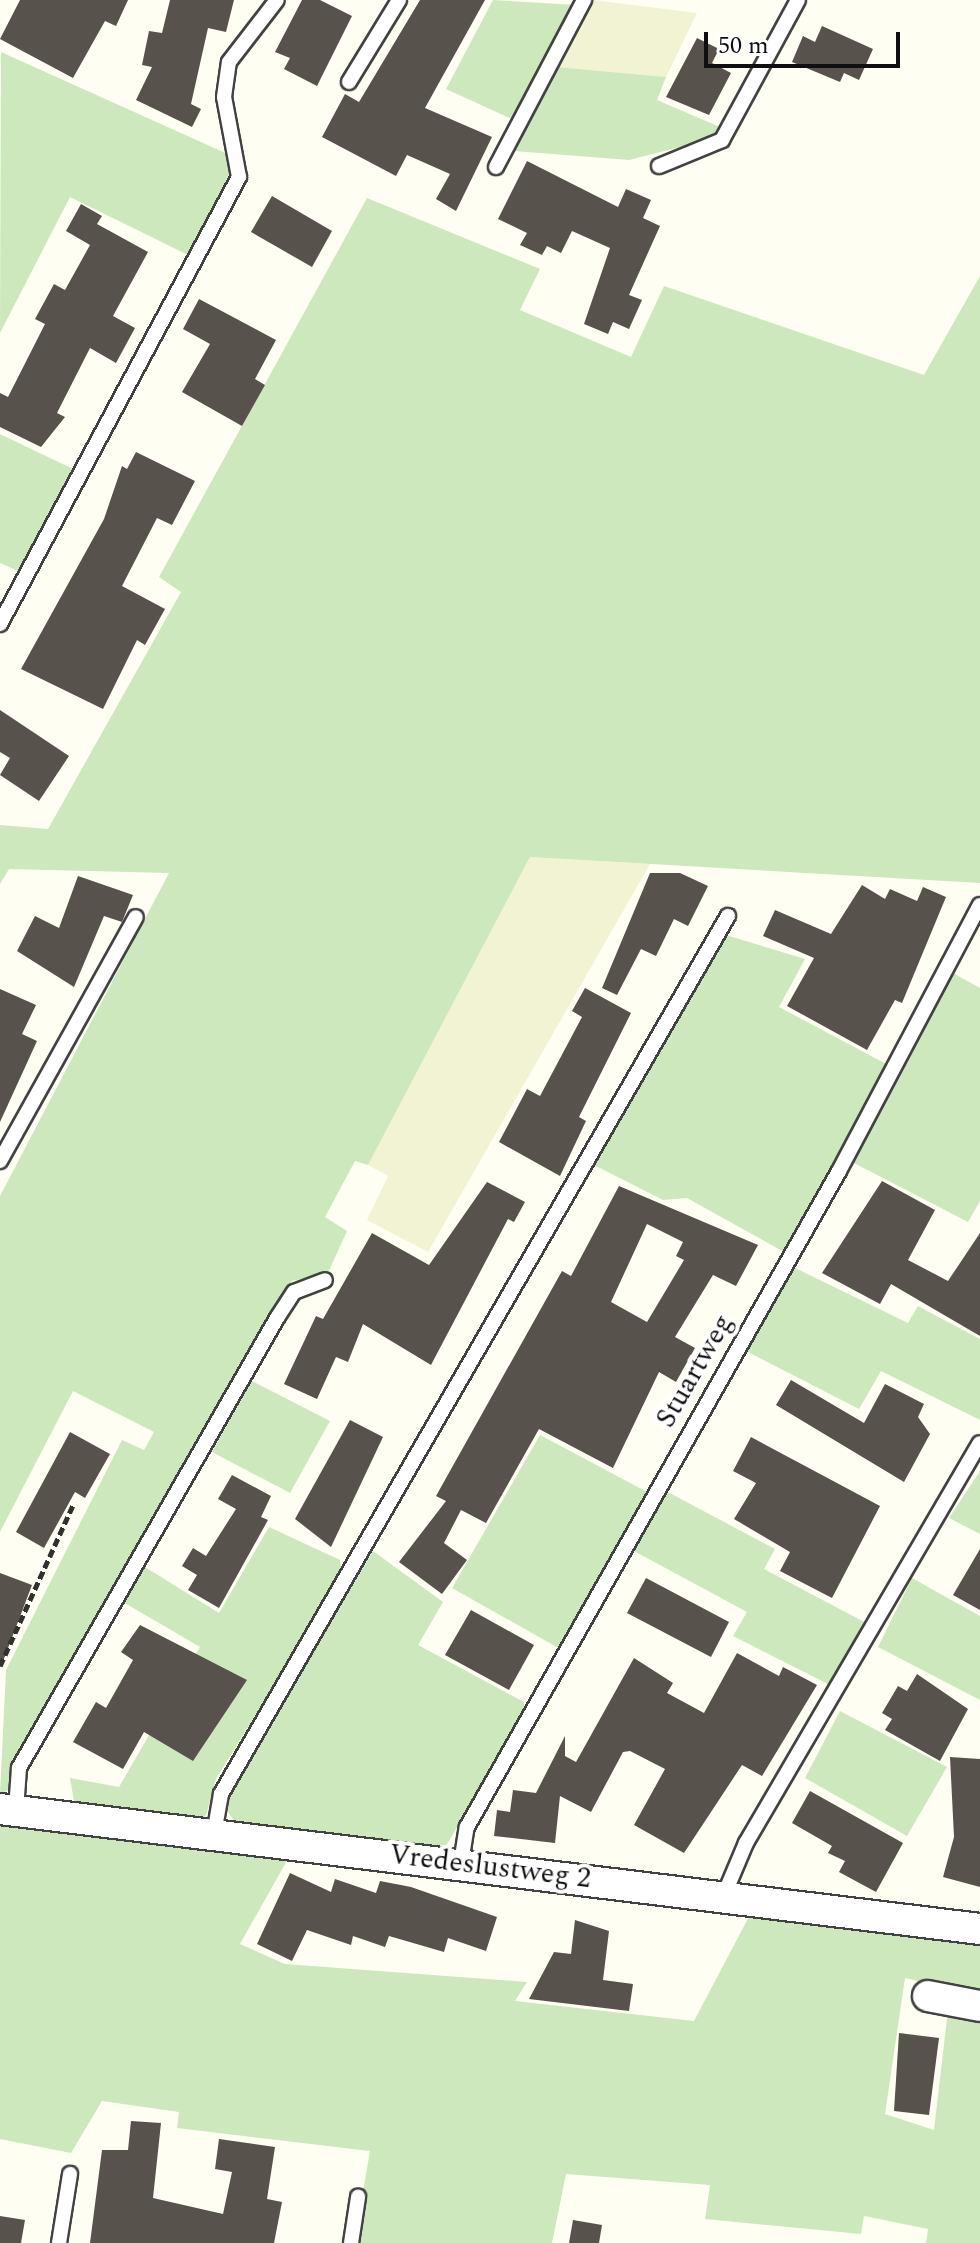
<!DOCTYPE html>
<html>
<head>
<meta charset="utf-8">
<style>
	body { margin:0 }
	#map { position:relative; width:980px; height:2243px; overflow:hidden; background:#fefef2; font-family:Spectral,serif }
	div>[style] { position:absolute }
	.farmland>* { inset:0; background:#f2f3d3 }
	.green>* { inset:0; background:#cde8bd }
	.building>* { inset:0; background:#58524c }
	.path>* { height:5px; margin-top:-2.5px; transform-origin:0; background:repeating-linear-gradient(90deg,#313131 0 8px,transparent 0 12px) }
	.roads { filter:drop-shadow(2px 0 #424242) drop-shadow(-2px 0 #424242) drop-shadow(0 2px #424242) drop-shadow(0 -2px #424242) }
	.service>* { height:14px; margin:-7px; padding:0 7px; transform-origin:7px; border-radius:7px; background:#fff }
	.minor>* { height:30px; margin:-15px; padding:0 15px; transform-origin:15px; border-radius:15px; background:#fff }
	span { translate:-50% -50%; white-space:nowrap; text-align:center; line-height:1.15; -webkit-text-stroke:8px #fff; paint-order:stroke }
	.street-label { font-size:28px; color:#0f0f0f }
	.scale { position:absolute; left:704px; top:32px; width:196px; height:36px; box-sizing:border-box; border:4px solid #0f0f0f; border-top:0; padding-left:10px; font-size:24px; line-height:28px; white-space:nowrap; color:#0f0f0f; -webkit-text-stroke:6px #fff; paint-order:stroke }
</style>
</head>
<body>
<div id="map">
	<div class="farmland">
		<div style="clip-path:polygon(593px 0,697px 13px,666px 77px,557px 67px)"></div>
		<div style="clip-path:polygon(530px 857px,650px 864px,428px 1252px,367px 1220px,388px 1176px,368px 1165px)"></div>
	</div>
	<div class="green">
		<div style="clip-path:polygon(493px 0,577px 5px,516px 121px,446px 89px)"></div>
		<div style="clip-path:polygon(1px 52px,232px 156px,232px 169px,188px 255px,70px 197px,0 333px)"></div>
		<div style="clip-path:polygon(557px 67px,666px 77px,657px 100px,720px 127px,715px 138px,629px 160px,514px 151px)"></div>
		<div style="clip-path:polygon(367px 198px,540px 269px,520px 310px,631px 357px,664px 286px,924px 375px,980px 276px,980px 883px,530px 857px,368px 1165px,355px 1161px,325px 1217px,347px 1231px,328px 1273px,292px 1281px,13px 1760px,8px 1790px,0 1794px,6px 1670px,122px 1440px,144px 1450px,154px 1432px,73px 1391px,0 1532px,0 1196px,169px 873px,9px 869px,0 884px,0 825px,48px 829px,181px 592px,159px 577px)"></div>
		<div style="clip-path:polygon(0 434px,73px 469px,18px 571px,0 563px)"></div>
		<div style="clip-path:polygon(726px 935px,805px 959px,779px 1007px,890px 1066px,786px 1253px,687px 1198px,663px 1200px,594px 1165px)"></div>
		<div style="clip-path:polygon(951px 972px,980px 988px,980px 1201px,968px 1222px,850px 1161px)"></div>
		<div style="clip-path:polygon(793px 1267px,908px 1323px,918px 1306px,980px 1339px,980px 1420px,881px 1371px,859px 1409px,746px 1351px)"></div>
		<div style="clip-path:polygon(252px 1381px,330px 1421px,290px 1493px,212px 1452px)"></div>
		<div style="clip-path:polygon(540px 1435px,649px 1493px,562px 1650px,452px 1588px)"></div>
		<div style="clip-path:polygon(980px 1471px,980px 1534px,949px 1518px)"></div>
		<div style="clip-path:polygon(664px 1490px,775px 1549px,764px 1569px,868px 1624px,834px 1687px,733px 1636px,747px 1612px,632px 1550px)"></div>
		<div style="clip-path:polygon(269px 1527px,340px 1560px,342px 1574px,216px 1779px,206px 1815px,199px 1823px,75px 1807px,70px 1778px,119px 1787px,200px 1647px,123px 1602px,145px 1567px,219px 1613px)"></div>
		<div style="clip-path:polygon(373px 1551px,443px 1602px,418px 1645px,524px 1702px,524px 1713px,446px 1846px,239px 1828px,228px 1812px,230px 1792px)"></div>
		<div style="clip-path:polygon(912px 1578px,980px 1616px,980px 1700px,878px 1647px)"></div>
		<div style="clip-path:polygon(840px 1711px,947px 1767px,907px 1836px,805px 1778px)"></div>
		<div style="clip-path:polygon(0 1817px,293px 1850px,240px 1944px,285px 1964px,527px 1982px,515px 2001px,694px 2021px,753px 1909px,980px 1938px,980px 1995px,905px 1978px,885px 2114px,934px 2130px,948px 2010px,980px 2015px,980px 2243px,926px 2243px,928px 2229px,864px 2216px,861px 2234px,705px 2219px,710px 2185px,566px 2174px,552px 2243px,354px 2243px,370px 2151px,177px 2128px,179px 2112px,102px 2101px,71px 2153px,0 2139px)"></div>
	</div>
	<div class="building">
		<div style="clip-path:polygon(20px 0,128px 0,116px 26px,105px 21px,73px 78px,0 39px)"></div>
		<div style="clip-path:polygon(170px 0,234px 0,226px 32px,208px 28px,191px 104px,201px 109px,192px 127px,136px 100px,152px 67px,142px 65px,149px 31px,162px 33px)"></div>
		<div style="clip-path:polygon(302px 0,320px 0,352px 16px,317px 86px,284px 69px,290px 58px,275px 52px)"></div>
		<div style="clip-path:polygon(420px 0,485px 0,425px 108px,492px 137px,456px 211px,436px 199px,450px 174px,407px 155px,396px 176px,322px 137px,345px 94px,359px 102px)"></div>
		<div style="clip-path:polygon(822px 26px,873px 49px,859px 80px,844px 73px,840px 82px,792px 62px,803px 36px,815px 42px)"></div>
		<div style="clip-path:polygon(697px 38px,719px 49px,712px 63px,731px 73px,709px 115px,666px 97px)"></div>
		<div style="clip-path:polygon(527px 161px,618px 207px,626px 189px,651px 200px,643px 218px,660px 226px,629px 295px,642px 300px,629px 329px,613px 322px,608px 334px,584px 324px,610px 248px,572px 231px,561px 253px,547px 246px,542px 255px,520px 245px,527px 233px,498px 219px)"></div>
		<div style="clip-path:polygon(272px 196px,332px 231px,312px 267px,251px 232px)"></div>
		<div style="clip-path:polygon(81px 204px,102px 216px,97px 224px,148px 252px,113px 316px,135px 328px,116px 363px,90px 348px,57px 413px,65px 417px,41px 447px,0 427px,0 393px,8px 397px,45px 324px,35px 319px,54px 284px,65px 290px,90px 245px,66px 231px)"></div>
		<div style="clip-path:polygon(199px 299px,276px 340px,255px 379px,265px 385px,242px 426px,182px 392px,210px 344px,183px 329px)"></div>
		<div style="clip-path:polygon(136px 452px,195px 481px,172px 525px,157px 518px,122px 586px,165px 609px,145px 645px,137px 640px,103px 709px,21px 669px,104px 519px,122px 466px,127px 469px)"></div>
		<div style="clip-path:polygon(0 710px,69px 756px,39px 801px,0 775px,10px 758px,0 752px)"></div>
		<div style="clip-path:polygon(650px 873px,680px 873px,708px 886px,688px 926px,674px 919px,656px 956px,641px 949px,617px 995px,602px 988px)"></div>
		<div style="clip-path:polygon(78px 876px,133px 895px,122px 922px,104px 916px,74px 987px,17px 951px,35px 916px,59px 928px)"></div>
		<div style="clip-path:polygon(862px 885px,885px 899px,890px 889px,917px 901px,923px 887px,946px 897px,902px 1003px,895px 1000px,867px 1050px,787px 1006px,814px 958px,763px 936px,775px 910px,831px 934px)"></div>
		<div style="clip-path:polygon(585px 988px,631px 1013px,579px 1117px,586px 1121px,560px 1176px,499px 1142px,527px 1089px,540px 1096px,582px 1017px,572px 1011px)"></div>
		<div style="clip-path:polygon(0 989px,36px 1005px,22px 1034px,37px 1041px,0 1122px)"></div>
		<div style="clip-path:polygon(882px 1181px,935px 1210px,908px 1260px,948px 1281px,980px 1233px,980px 1336px,891px 1284px,880px 1304px,822px 1273px)"></div>
		<div style="clip-path:polygon(487px 1182px,525px 1202px,514px 1222px,508px 1219px,431px 1365px,363px 1324px,348px 1362px,336px 1357px,317px 1399px,284px 1384px,316px 1316px,323px 1319px,372px 1233px,429px 1265px)"></div>
		<div style="clip-path:polygon(evenodd,619px 1186px,758px 1245px,736px 1286px,713px 1275px,675px 1337px,695px 1348px,676px 1382px,659px 1372px,613px 1468px,539px 1429px,486px 1523px,461px 1510px,444px 1543px,467px 1560px,442px 1594px,399px 1562px,446px 1501px,436px 1496px,562px 1271px,571px 1276px,619px 1186px,647px 1224px,683px 1242px,676px 1256px,684px 1260px,647px 1322px,611px 1302px,647px 1224px)"></div>
		<div style="clip-path:polygon(791px 1380px,864px 1423px,885px 1384px,924px 1404px,918px 1417px,930px 1434px,904px 1482px,776px 1405px)"></div>
		<div style="clip-path:polygon(350px 1420px,383px 1437px,331px 1547px,295px 1519px)"></div>
		<div style="clip-path:polygon(70px 1432px,110px 1454px,85px 1498px,75px 1492px,44px 1548px,16px 1532px)"></div>
		<div style="clip-path:polygon(751px 1437px,880px 1506px,832px 1598px,780px 1571px,790px 1552px,734px 1519px,756px 1483px,733px 1471px)"></div>
		<div style="clip-path:polygon(232px 1475px,271px 1496px,261px 1517px,268px 1520px,219px 1608px,188px 1590px,197px 1575px,182px 1566px,193px 1548px,206px 1556px,236px 1509px,218px 1499px)"></div>
		<div style="clip-path:polygon(980px 1549px,980px 1610px,953px 1595px)"></div>
		<div style="clip-path:polygon(0 1573px,32px 1585px,2px 1664px,0 1663px)"></div>
		<div style="clip-path:polygon(646px 1578px,729px 1622px,711px 1657px,627px 1613px)"></div>
		<div style="clip-path:polygon(471px 1610px,534px 1645px,509px 1690px,445px 1655px)"></div>
		<div style="clip-path:polygon(140px 1625px,247px 1680px,193px 1761px,144px 1732px,123px 1769px,73px 1742px,96px 1702px,106px 1708px,133px 1660px,121px 1652px)"></div>
		<div style="clip-path:polygon(737px 1653px,779px 1676px,783px 1667px,817px 1685px,762px 1776px,742px 1765px,684px 1853px,634px 1825px,665px 1769px,630px 1751px,623px 1752px,591px 1812px,560px 1796px,555px 1843px,494px 1836px,497px 1810px,510px 1812px,513px 1790px,536px 1793px,565px 1736px,565px 1756px,576px 1762px,634px 1658px,673px 1683px,667px 1693px,704px 1713px)"></div>
		<div style="clip-path:polygon(917px 1674px,968px 1709px,940px 1761px,885px 1730px,892px 1719px,882px 1713px,898px 1686px,907px 1691px)"></div>
		<div style="clip-path:polygon(950px 1757px,980px 1759px,980px 1887px,943px 1877px,954px 1837px)"></div>
		<div style="clip-path:polygon(810px 1791px,903px 1843px,876px 1892px,839px 1872px,845px 1861px,828px 1853px,832px 1846px,792px 1823px)"></div>
		<div style="clip-path:polygon(290px 1873px,331px 1892px,335px 1879px,376px 1893px,380px 1881px,411px 1887px,497px 1917px,486px 1951px,448px 1938px,444px 1952px,389px 1936px,385px 1947px,353px 1936px,351px 1945px,307px 1930px,292px 1961px,257px 1944px)"></div>
		<div style="clip-path:polygon(575px 1920px,609px 1931px,603px 1980px,633px 1984px,629px 2011px,529px 1999px,554px 1952px,571px 1954px)"></div>
		<div style="clip-path:polygon(899px 2033px,939px 2038px,929px 2115px,894px 2111px)"></div>
		<div style="clip-path:polygon(131px 2121px,161px 2123px,153px 2198px,223px 2214px,232px 2172px,215px 2169px,219px 2139px,275px 2147px,267px 2199px,282px 2202px,274px 2243px,90px 2243px,102px 2150px,128px 2150px)"></div>
		<div style="clip-path:polygon(0 2216px,25px 2220px,21px 2243px,0 2243px)"></div>
		<div style="clip-path:polygon(573px 2220px,602px 2225px,599px 2243px,569px 2243px)"></div>
	</div>
	<div class="path">
		<div style="left:0;top:1666px;width:179px;rotate:-65.6deg"></div>
	</div>
	<div class="roads">
		<div class="service">
			<div style="left:349px;top:82px;width:96px;rotate:-58.6deg"></div>
			<div style="left:659px;top:166px;width:68px;rotate:-22.4deg"></div>
			<div style="left:722px;top:140px;width:159px;rotate:-61.5deg"></div>
			<div style="left:496px;top:167px;width:189px;rotate:-62.2deg"></div>
			<div style="left:0;top:624px;width:507px;rotate:-61.87deg"></div>
			<div style="left:239px;top:177px;width:81px;rotate:-100.6deg"></div>
			<div style="left:224px;top:97px;width:35px;rotate:-82deg"></div>
			<div style="left:229px;top:62px;width:78px;rotate:-52.3deg"></div>
			<div style="left:0;top:1161px;width:279px;rotate:-60.9deg"></div>
			<div style="left:16px;top:1810px;width:42px;rotate:-85.9deg"></div>
			<div style="left:19px;top:1768px;width:519px;rotate:-60.17deg"></div>
			<div style="left:277px;top:1318px;width:31px;rotate:-57deg"></div>
			<div style="left:294px;top:1292px;width:33px;rotate:-21deg"></div>
			<div style="left:214px;top:1834px;width:41px;rotate:-80.1deg"></div>
			<div style="left:221px;top:1794px;width:1014px;rotate:-60deg"></div>
			<div style="left:461px;top:1863px;width:36px;rotate:-81deg"></div>
			<div style="left:467px;top:1827px;width:754px;rotate:-60.44deg"></div>
			<div style="left:839px;top:1171px;width:301px;rotate:-62.1deg"></div>
			<div style="left:724px;top:1895px;width:56px;rotate:-67.1deg"></div>
			<div style="left:746px;top:1843px;width:463px;rotate:-59.7deg"></div>
			<div style="left:59px;top:2243px;width:70px;rotate:-80.9deg"></div>
			<div style="left:351px;top:2243px;width:47px;rotate:-81.3deg"></div>
		</div>
		<div class="minor">
			<div style="left:0;top:1809px;width:987px;rotate:6.98deg"></div>
			<div style="left:928px;top:1996px;width:53px;rotate:10.9deg"></div>
		</div>
	</div>
	<div class="street-label">
		<span style="left:695px;top:1371px;rotate:-60deg">Stuartweg</span>
		<span style="left:490px;top:1867px;rotate:7deg">Vredeslustweg 2</span>
	</div>
	<div class="scale">50 m</div>
</div>
</body>
</html>
